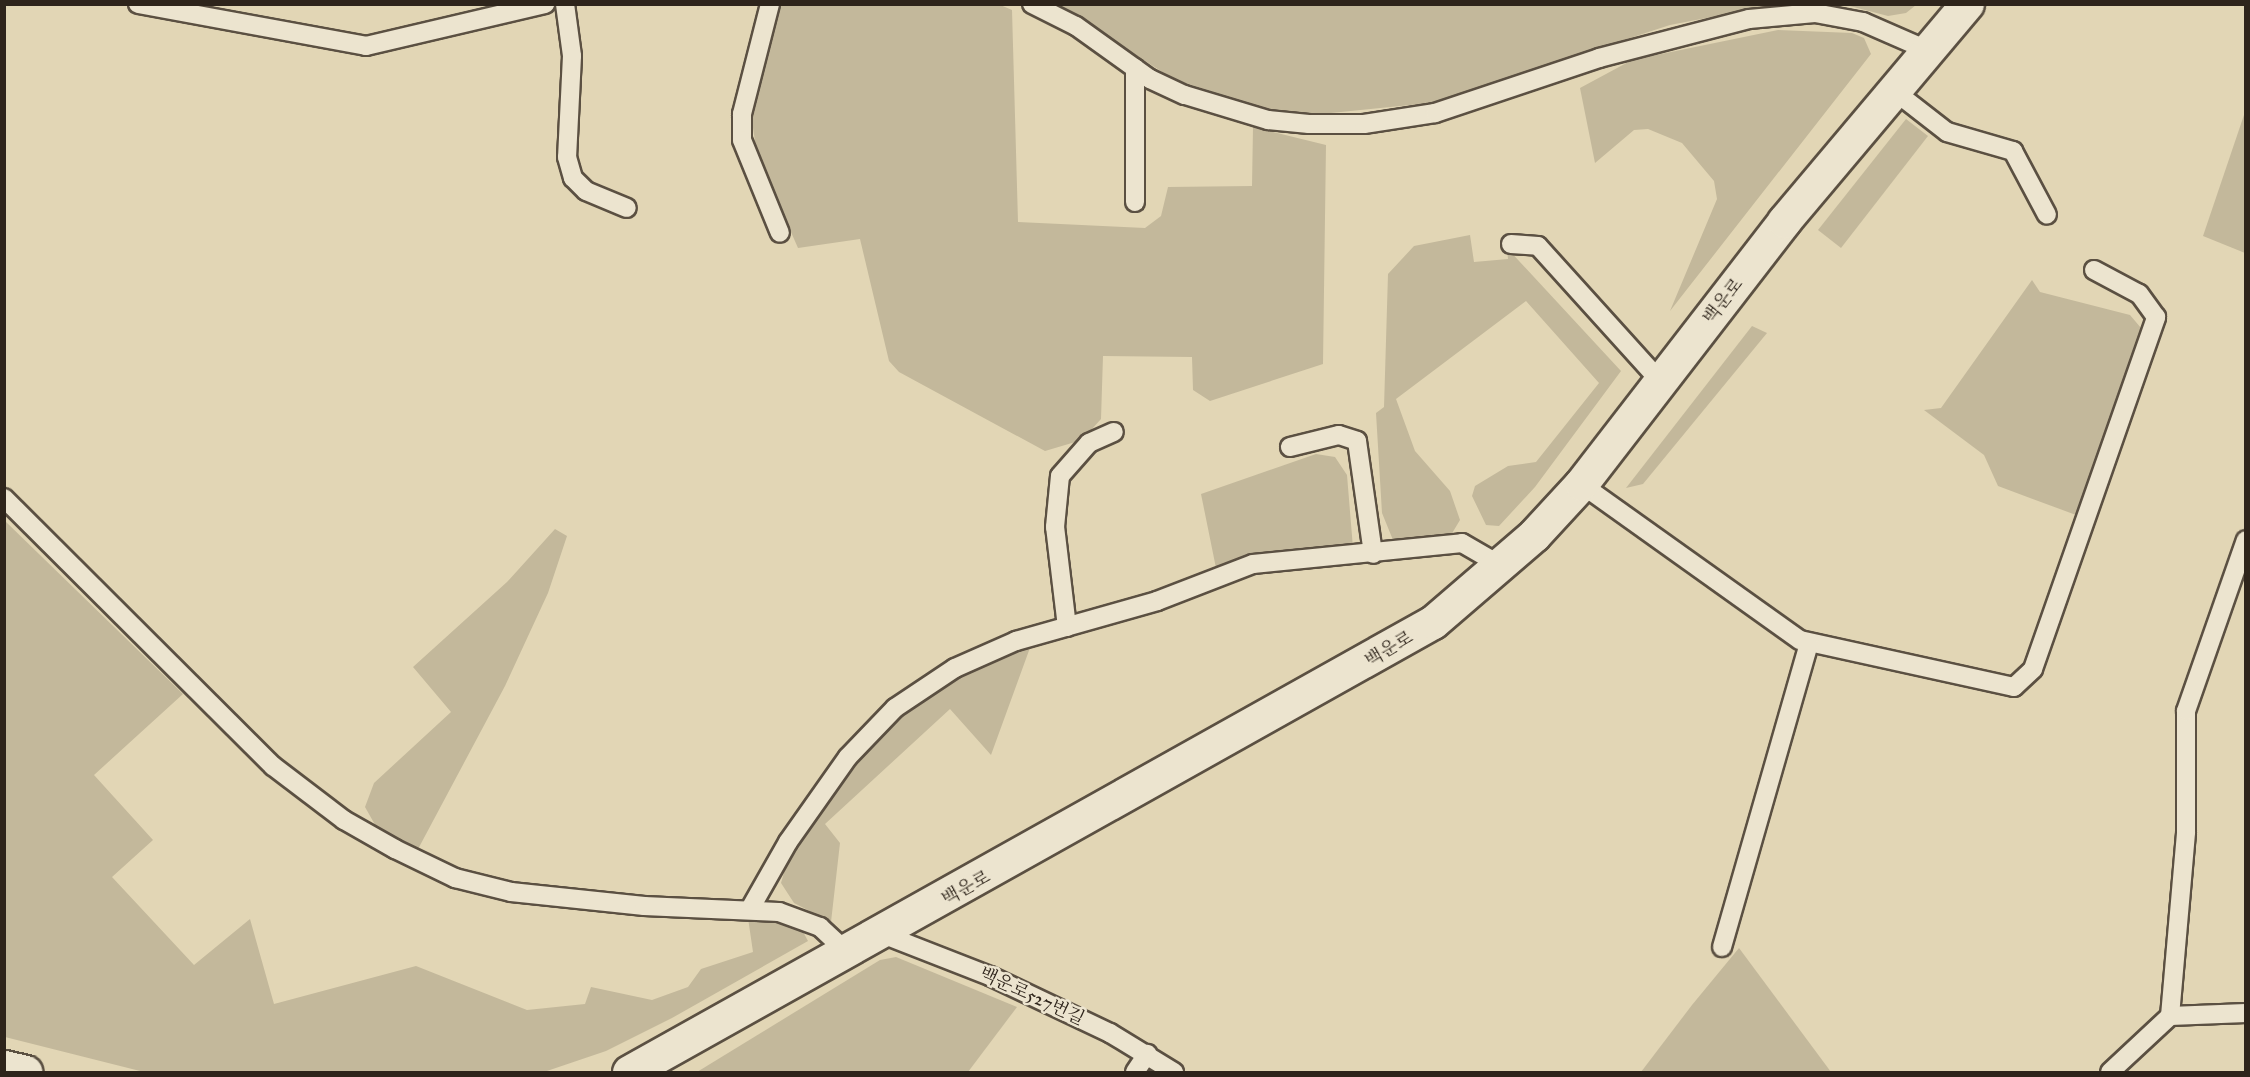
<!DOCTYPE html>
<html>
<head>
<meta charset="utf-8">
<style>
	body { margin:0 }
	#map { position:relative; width:2250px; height:1077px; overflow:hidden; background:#e2d6b5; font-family:"IM FELL Great Primer","Noto Serif KR",serif }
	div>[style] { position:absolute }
	.green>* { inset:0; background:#c3b89b }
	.roads { filter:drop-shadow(2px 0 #5b5042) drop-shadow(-2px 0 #5b5042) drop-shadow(0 2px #5b5042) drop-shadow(0 -2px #5b5042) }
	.service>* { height:18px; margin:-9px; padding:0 9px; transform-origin:9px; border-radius:9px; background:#ece4cf }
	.tertiary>* { height:33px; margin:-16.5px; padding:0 16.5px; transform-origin:16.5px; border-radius:16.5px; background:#ece4cf }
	span { translate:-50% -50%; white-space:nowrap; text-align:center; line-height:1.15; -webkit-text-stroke:5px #ece4cf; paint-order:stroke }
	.street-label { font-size:18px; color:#2e241b }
	.frame { position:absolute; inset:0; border:6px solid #2e241b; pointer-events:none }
</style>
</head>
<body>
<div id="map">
	<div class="green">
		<div style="clip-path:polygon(998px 4px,1012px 10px,1018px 222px,1145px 228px,1161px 216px,1168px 187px,1252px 186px,1253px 127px,1326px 145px,1323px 364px,1210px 401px,1193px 390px,1192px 357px,1103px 356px,1101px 419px,1082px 440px,1045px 451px,899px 372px,889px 361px,860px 239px,798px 248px,757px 155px,752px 121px,779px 5px)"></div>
		<div style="clip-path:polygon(1059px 5px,1774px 5px,1670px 25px,1430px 103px,1321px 114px,1269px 110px,1173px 79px)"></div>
		<div style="clip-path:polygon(1846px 5px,1916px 4px,1916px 5px,1906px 13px,1888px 16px)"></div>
		<div style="clip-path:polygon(1778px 30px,1852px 33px,1864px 38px,1871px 54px,1670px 311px,1717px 199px,1714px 181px,1682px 143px,1648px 129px,1634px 130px,1595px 163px,1580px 88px,1632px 60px)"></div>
		<div style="clip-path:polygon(2245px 112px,2245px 253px,2203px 236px)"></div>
		<div style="clip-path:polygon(1906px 119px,1928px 136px,1841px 248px,1818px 230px)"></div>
		<div style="clip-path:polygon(1470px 235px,1474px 262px,1508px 259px,1507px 248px,1621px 371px,1535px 487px,1499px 526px,1486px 525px,1472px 496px,1475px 486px,1508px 466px,1536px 462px,1599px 383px,1526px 301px,1396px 399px,1415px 451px,1450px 491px,1460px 520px,1451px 535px,1393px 540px,1382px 513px,1376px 413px,1384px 407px,1388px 274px,1414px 246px)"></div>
		<div style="clip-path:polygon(2032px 280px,2040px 292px,2130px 315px,2141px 328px,2076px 515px,1998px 486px,1984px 455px,1924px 410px,1941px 408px)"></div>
		<div style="clip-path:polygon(1752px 326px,1767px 333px,1643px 484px,1626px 488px)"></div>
		<div style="clip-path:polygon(1316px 454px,1335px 457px,1347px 475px,1353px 548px,1256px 556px,1216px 568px,1201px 494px)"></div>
		<div style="clip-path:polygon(4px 520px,183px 694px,94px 775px,153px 840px,112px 877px,194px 965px,250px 919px,274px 1004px,416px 966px,527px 1010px,585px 1004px,591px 987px,652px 1000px,688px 987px,701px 969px,753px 952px,748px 918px,773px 917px,801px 928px,808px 941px,672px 1018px,606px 1051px,544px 1072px,144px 1072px,5px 1037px)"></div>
		<div style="clip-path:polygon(555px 529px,567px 536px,548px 593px,505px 686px,417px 851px,378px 830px,365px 807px,374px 783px,451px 712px,413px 667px,507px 582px)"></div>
		<div style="clip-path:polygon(1031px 645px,991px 755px,950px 709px,825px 824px,840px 843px,831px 922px,794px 903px,781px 883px,789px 855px,889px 722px,971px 666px)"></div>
		<div style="clip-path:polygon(1739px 948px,1831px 1072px,1641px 1072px,1692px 1005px)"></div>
		<div style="clip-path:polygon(896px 957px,1017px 1007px,968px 1072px,697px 1072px,880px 960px)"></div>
	</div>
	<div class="roads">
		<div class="service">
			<div style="left:138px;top:4px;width:232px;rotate:10.4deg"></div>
			<div style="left:366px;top:46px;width:184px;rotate:-13.2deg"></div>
			<div style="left:565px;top:4px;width:52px;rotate:82.3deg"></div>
			<div style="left:572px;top:56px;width:101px;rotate:92.8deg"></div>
			<div style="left:567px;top:157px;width:22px;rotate:74deg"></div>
			<div style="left:573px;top:178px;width:18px;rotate:45deg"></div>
			<div style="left:586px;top:191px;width:44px;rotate:22.5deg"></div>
			<div style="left:770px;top:4px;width:114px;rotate:104.3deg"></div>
			<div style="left:742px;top:114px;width:26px;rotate:90deg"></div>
			<div style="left:742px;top:140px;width:100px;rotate:67.8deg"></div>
			<div style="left:1032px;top:4px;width:49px;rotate:26.6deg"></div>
			<div style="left:1076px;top:26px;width:91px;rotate:35.6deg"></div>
			<div style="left:1150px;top:79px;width:38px;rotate:25deg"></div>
			<div style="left:1185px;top:95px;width:87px;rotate:16.8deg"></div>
			<div style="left:1268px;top:120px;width:41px;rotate:5.6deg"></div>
			<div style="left:1309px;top:124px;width:55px"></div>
			<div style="left:1364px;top:124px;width:72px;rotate:-8.8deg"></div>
			<div style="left:1435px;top:113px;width:173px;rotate:-18.5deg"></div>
			<div style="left:1599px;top:58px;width:155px;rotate:-14.6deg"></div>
			<div style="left:1749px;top:19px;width:66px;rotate:-5.2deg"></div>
			<div style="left:1815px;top:13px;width:49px;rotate:10.6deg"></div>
			<div style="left:1863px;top:22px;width:70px;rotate:23.6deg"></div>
			<div style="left:1893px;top:90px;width:68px;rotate:37.9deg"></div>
			<div style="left:1947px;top:132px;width:69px;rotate:16.1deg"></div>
			<div style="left:2013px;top:151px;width:72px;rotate:62deg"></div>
			<div style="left:1135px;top:202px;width:134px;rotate:-90deg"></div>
			<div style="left:1511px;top:244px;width:27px;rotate:4deg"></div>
			<div style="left:1538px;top:246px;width:182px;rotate:47.9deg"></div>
			<div style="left:1290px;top:447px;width:50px;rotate:-13.8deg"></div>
			<div style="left:1339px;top:435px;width:19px;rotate:18deg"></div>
			<div style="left:1357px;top:441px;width:114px;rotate:81.9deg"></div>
			<div style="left:1581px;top:484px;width:269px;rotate:35.5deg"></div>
			<div style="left:1800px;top:640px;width:219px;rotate:12.4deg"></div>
			<div style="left:2014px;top:687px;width:26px;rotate:-43deg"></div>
			<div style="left:2033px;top:669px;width:373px;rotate:-70.7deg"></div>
			<div style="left:2156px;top:317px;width:29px;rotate:-126deg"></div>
			<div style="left:2139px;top:294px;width:51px;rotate:-151.9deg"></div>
			<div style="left:4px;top:498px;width:380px;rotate:44.9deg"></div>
			<div style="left:273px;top:766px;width:89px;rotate:37.3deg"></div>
			<div style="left:344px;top:820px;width:59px;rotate:29.6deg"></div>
			<div style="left:395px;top:849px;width:67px;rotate:25.8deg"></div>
			<div style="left:455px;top:878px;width:58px;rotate:14deg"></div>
			<div style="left:511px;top:892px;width:134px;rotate:6deg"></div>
			<div style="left:644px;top:906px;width:135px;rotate:2.5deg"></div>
			<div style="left:779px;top:912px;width:44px;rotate:20.1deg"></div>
			<div style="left:820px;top:927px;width:38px;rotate:43deg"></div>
			<div style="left:1067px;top:627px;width:101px;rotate:-96.8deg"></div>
			<div style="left:1055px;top:527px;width:51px;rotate:-84.4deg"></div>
			<div style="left:1060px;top:476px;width:44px;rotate:-48.7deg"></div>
			<div style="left:1089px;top:443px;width:27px;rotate:-24deg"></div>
			<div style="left:750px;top:909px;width:77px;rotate:-60.4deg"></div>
			<div style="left:788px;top:842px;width:104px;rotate:-54.8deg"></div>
			<div style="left:848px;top:757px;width:68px;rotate:-46.2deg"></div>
			<div style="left:895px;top:708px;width:72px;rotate:-33.7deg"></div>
			<div style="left:955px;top:668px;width:67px;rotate:-23.9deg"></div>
			<div style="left:1016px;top:641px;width:147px;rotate:-15.8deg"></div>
			<div style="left:1157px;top:601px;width:103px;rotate:-21.1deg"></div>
			<div style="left:1253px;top:564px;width:210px;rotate:-5.7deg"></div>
			<div style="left:1462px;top:543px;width:44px;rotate:30.1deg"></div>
			<div style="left:882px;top:934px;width:116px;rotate:21.3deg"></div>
			<div style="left:990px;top:976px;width:133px;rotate:25.4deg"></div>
			<div style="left:1110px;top:1033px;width:75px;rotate:31.4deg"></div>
			<div style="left:1722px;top:947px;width:316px;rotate:-74deg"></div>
			<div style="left:2170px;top:1016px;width:185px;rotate:-85deg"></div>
			<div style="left:2186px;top:832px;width:121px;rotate:-90deg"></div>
			<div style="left:2186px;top:711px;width:181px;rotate:-70.7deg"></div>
			<div style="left:1135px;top:1072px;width:22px;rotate:-56deg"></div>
			<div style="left:2110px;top:1072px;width:82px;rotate:-43deg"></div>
			<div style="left:2170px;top:1016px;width:76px;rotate:-2.3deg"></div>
		</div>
		<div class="tertiary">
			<div style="left:4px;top:1067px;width:22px;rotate:13deg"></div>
			<div style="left:629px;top:1072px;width:921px;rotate:-29.24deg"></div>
			<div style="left:1433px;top:622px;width:133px;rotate:-40.7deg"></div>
			<div style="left:1534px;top:535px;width:69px;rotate:-47.3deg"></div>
			<div style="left:1581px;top:484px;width:332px;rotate:-52.3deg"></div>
			<div style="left:1784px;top:221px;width:284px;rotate:-49.9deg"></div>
		</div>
	</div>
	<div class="street-label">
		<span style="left:1723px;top:301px;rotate:-52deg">백운로</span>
		<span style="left:1389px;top:649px;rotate:-31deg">백운로</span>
		<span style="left:966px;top:888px;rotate:-29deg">백운로</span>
		<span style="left:1032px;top:996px;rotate:25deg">백운로527번길</span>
	</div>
	<div class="frame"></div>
</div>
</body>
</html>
